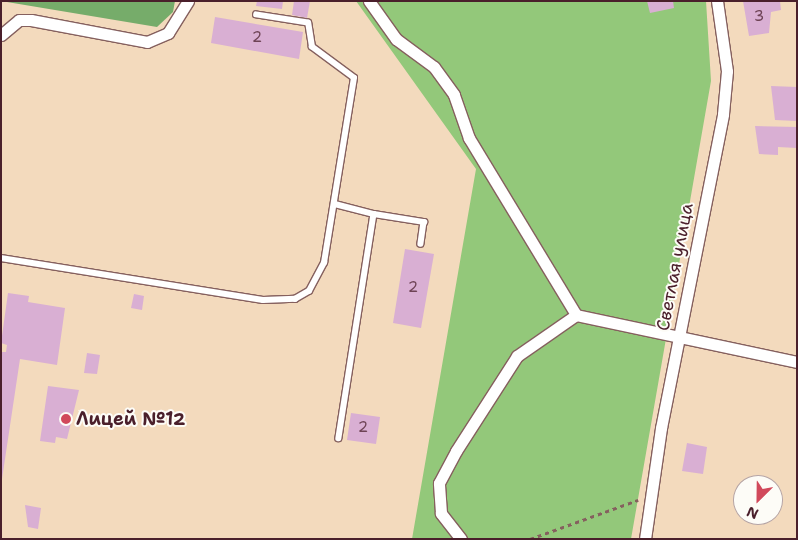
<!DOCTYPE html>
<html>
<head>
<meta charset="utf-8">
<style>
	body { margin:0 }
	#map { position:relative; width:798px; height:540px; overflow:hidden; background:#f3dabd; font-family:"Shantell Sans",sans-serif }
	div>[style] { position:absolute }
	.green>* { inset:0; background:#93c87a }
	.forest>* { inset:0; background:#76ac6a }
	.building>* { inset:0; background:#d9afd3 }
	.path>* { height:2.5px; margin-top:-1.25px; transform-origin:0; background:repeating-linear-gradient(90deg,#85605e 0 4px,transparent 0 8px) }
	.roads { filter:drop-shadow(1px 0 #85605e) drop-shadow(-1px 0 #85605e) drop-shadow(0 1px #85605e) drop-shadow(0 -1px #85605e) }
	.service>* { height:5.5px; margin:-2.75px; padding:0 2.75px; transform-origin:2.75px; border-radius:2.75px; background:#fff }
	.minor>* { height:11px; margin:-5.5px; padding:0 5.5px; transform-origin:5.5px; border-radius:5.5px; background:#fff }
	.dots>* { width:14px; height:14px; translate:-50% -50%; box-sizing:border-box; border:2px solid #fdfcf7; border-radius:50% }
	span { translate:-50% -50%; white-space:nowrap; text-align:center; line-height:1.15; -webkit-text-stroke:4px #fdfcf7; paint-order:stroke }
	.number-label { font-size:15px; color:#6e4355 }
	.number-label span { -webkit-text-stroke-width:0 }
	.street-label { font-size:18px; color:#4a1f2b }
	.poi-label { font-size:18px; color:#4a1f2b; font-weight:700 }
	.left { translate:0 -50%; text-align:left }
	.frame { position:absolute; inset:0; border:2px solid #4a1f2b; pointer-events:none }
	.north { position:absolute; left:733px; top:475px; width:50px; height:50px; box-sizing:border-box; background:#fdfcf7; border:1px solid #b5a4a5; border-radius:50%; rotate:203deg; font-size:14px; font-weight:700; line-height:20px; text-align:center; color:#4a1f2b }
	.north::after { content:''; display:block; margin:auto; width:18px; height:22px; background:#d1495b; clip-path:polygon(50% 0,100% 100%,50% 72%,0 100%) }
</style>
</head>
<body>
<div id="map">
	<div class="green">
		<div style="clip-path:polygon(356px 1px,706px 1px,711px 81px,631px 539px,412px 539px,476px 169px)"></div>
	</div>
	<div class="forest">
		<div style="clip-path:polygon(1px 1px,175px 1px,173px 12px,157px 27px)"></div>
	</div>
	<div class="building">
		<div style="clip-path:polygon(257px 1px,283px 1px,282px 9px,256px 6px)"></div>
		<div style="clip-path:polygon(294px 1px,310px 1px,307px 18px,292px 15px)"></div>
		<div style="clip-path:polygon(647px 1px,673px 1px,674px 8px,650px 13px)"></div>
		<div style="clip-path:polygon(743px 1px,780px 1px,781px 10px,771px 12px,769px 33px,749px 36px)"></div>
		<div style="clip-path:polygon(215px 17px,303px 32px,299px 59px,211px 43px)"></div>
		<div style="clip-path:polygon(771px 86px,797px 87px,797px 121px,775px 120px)"></div>
		<div style="clip-path:polygon(755px 126px,797px 127px,797px 148px,778px 147px,778px 155px,759px 154px)"></div>
		<div style="clip-path:polygon(405px 249px,434px 254px,421px 328px,393px 323px)"></div>
		<div style="clip-path:polygon(8px 293px,29px 296px,28px 302px,65px 308px,57px 365px,20px 359px,2px 479px,1px 352px,6px 352px,7px 345px,1px 343px)"></div>
		<div style="clip-path:polygon(134px 294px,144px 296px,142px 310px,131px 308px)"></div>
		<div style="clip-path:polygon(87px 353px,100px 355px,97px 374px,84px 373px)"></div>
		<div style="clip-path:polygon(48px 386px,79px 390px,67px 439px,56px 437px,55px 443px,40px 441px)"></div>
		<div style="clip-path:polygon(351px 413px,380px 417px,376px 444px,347px 440px)"></div>
		<div style="clip-path:polygon(687px 443px,707px 447px,703px 474px,682px 471px)"></div>
		<div style="clip-path:polygon(25px 505px,41px 508px,38px 529px,28px 527px)"></div>
	</div>
	<div class="path">
		<div style="left:530px;top:539px;width:115px;rotate:-19.9deg"></div>
	</div>
	<div class="roads">
		<div class="service">
			<div style="left:335px;top:204px;width:40px;rotate:14.4deg"></div>
			<div style="left:374px;top:214px;width:227px;rotate:98.9deg"></div>
			<div style="left:374px;top:214px;width:51px;rotate:9.1deg"></div>
			<div style="left:424px;top:222px;width:22px;rotate:98deg"></div>
			<div style="left:1px;top:258px;width:265px;rotate:9.1deg"></div>
			<div style="left:263px;top:300px;width:32px;rotate:-2deg"></div>
			<div style="left:295px;top:299px;width:16px;rotate:-30deg"></div>
			<div style="left:309px;top:291px;width:32px;rotate:-62deg"></div>
			<div style="left:324px;top:263px;width:187px;rotate:-80.8deg"></div>
			<div style="left:354px;top:78px;width:52px;rotate:-143.6deg"></div>
			<div style="left:312px;top:47px;width:24px;rotate:-99deg"></div>
			<div style="left:308px;top:23px;width:52px;rotate:-171.1deg"></div>
		</div>
		<div class="minor">
			<div style="left:369px;top:1px;width:47px;rotate:54.6deg"></div>
			<div style="left:396px;top:39px;width:47px;rotate:36.4deg"></div>
			<div style="left:434px;top:67px;width:34px;rotate:54deg"></div>
			<div style="left:454px;top:95px;width:46px;rotate:70.8deg"></div>
			<div style="left:469px;top:138px;width:207px;rotate:58.8deg"></div>
			<div style="left:576px;top:315px;width:226px;rotate:12deg"></div>
			<div style="left:1px;top:35px;width:23px;rotate:-40deg"></div>
			<div style="left:19px;top:20px;width:12px"></div>
			<div style="left:31px;top:20px;width:118px;rotate:10.7deg"></div>
			<div style="left:147px;top:42px;width:23px;rotate:-23deg"></div>
			<div style="left:168px;top:33px;width:38px;rotate:-58deg"></div>
			<div style="left:461px;top:539px;width:33px;rotate:-128deg"></div>
			<div style="left:441px;top:513px;width:30px;rotate:-94deg"></div>
			<div style="left:439px;top:483px;width:36px;rotate:-62deg"></div>
			<div style="left:456px;top:451px;width:113px;rotate:-57.3deg"></div>
			<div style="left:517px;top:356px;width:72px;rotate:-34.8deg"></div>
			<div style="left:645px;top:539px;width:112px;rotate:-81.8deg"></div>
			<div style="left:661px;top:428px;width:320px;rotate:-78.8deg"></div>
			<div style="left:723px;top:114px;width:43px;rotate:-84.7deg"></div>
			<div style="left:727px;top:71px;width:71px;rotate:-98.1deg"></div>
		</div>
	</div>
	<div class="dots">
		<div style="left:66px;top:419px;background:#d1495b"></div>
	</div>
	<div class="number-label">
		<span style="left:759px;top:17px">3</span>
		<span style="left:257px;top:38px">2</span>
		<span style="left:413px;top:288px">2</span>
		<span style="left:363px;top:428px">2</span>
	</div>
	<div class="street-label">
		<span style="left:675px;top:267px;rotate:-79deg">Светлая улица</span>
	</div>
	<div class="poi-label">
		<span class="left" style="left:76px;top:419px">Лицей №12</span>
	</div>
	<div class="frame"></div>
	<div class="north">N</div>
</div>
</body>
</html>
